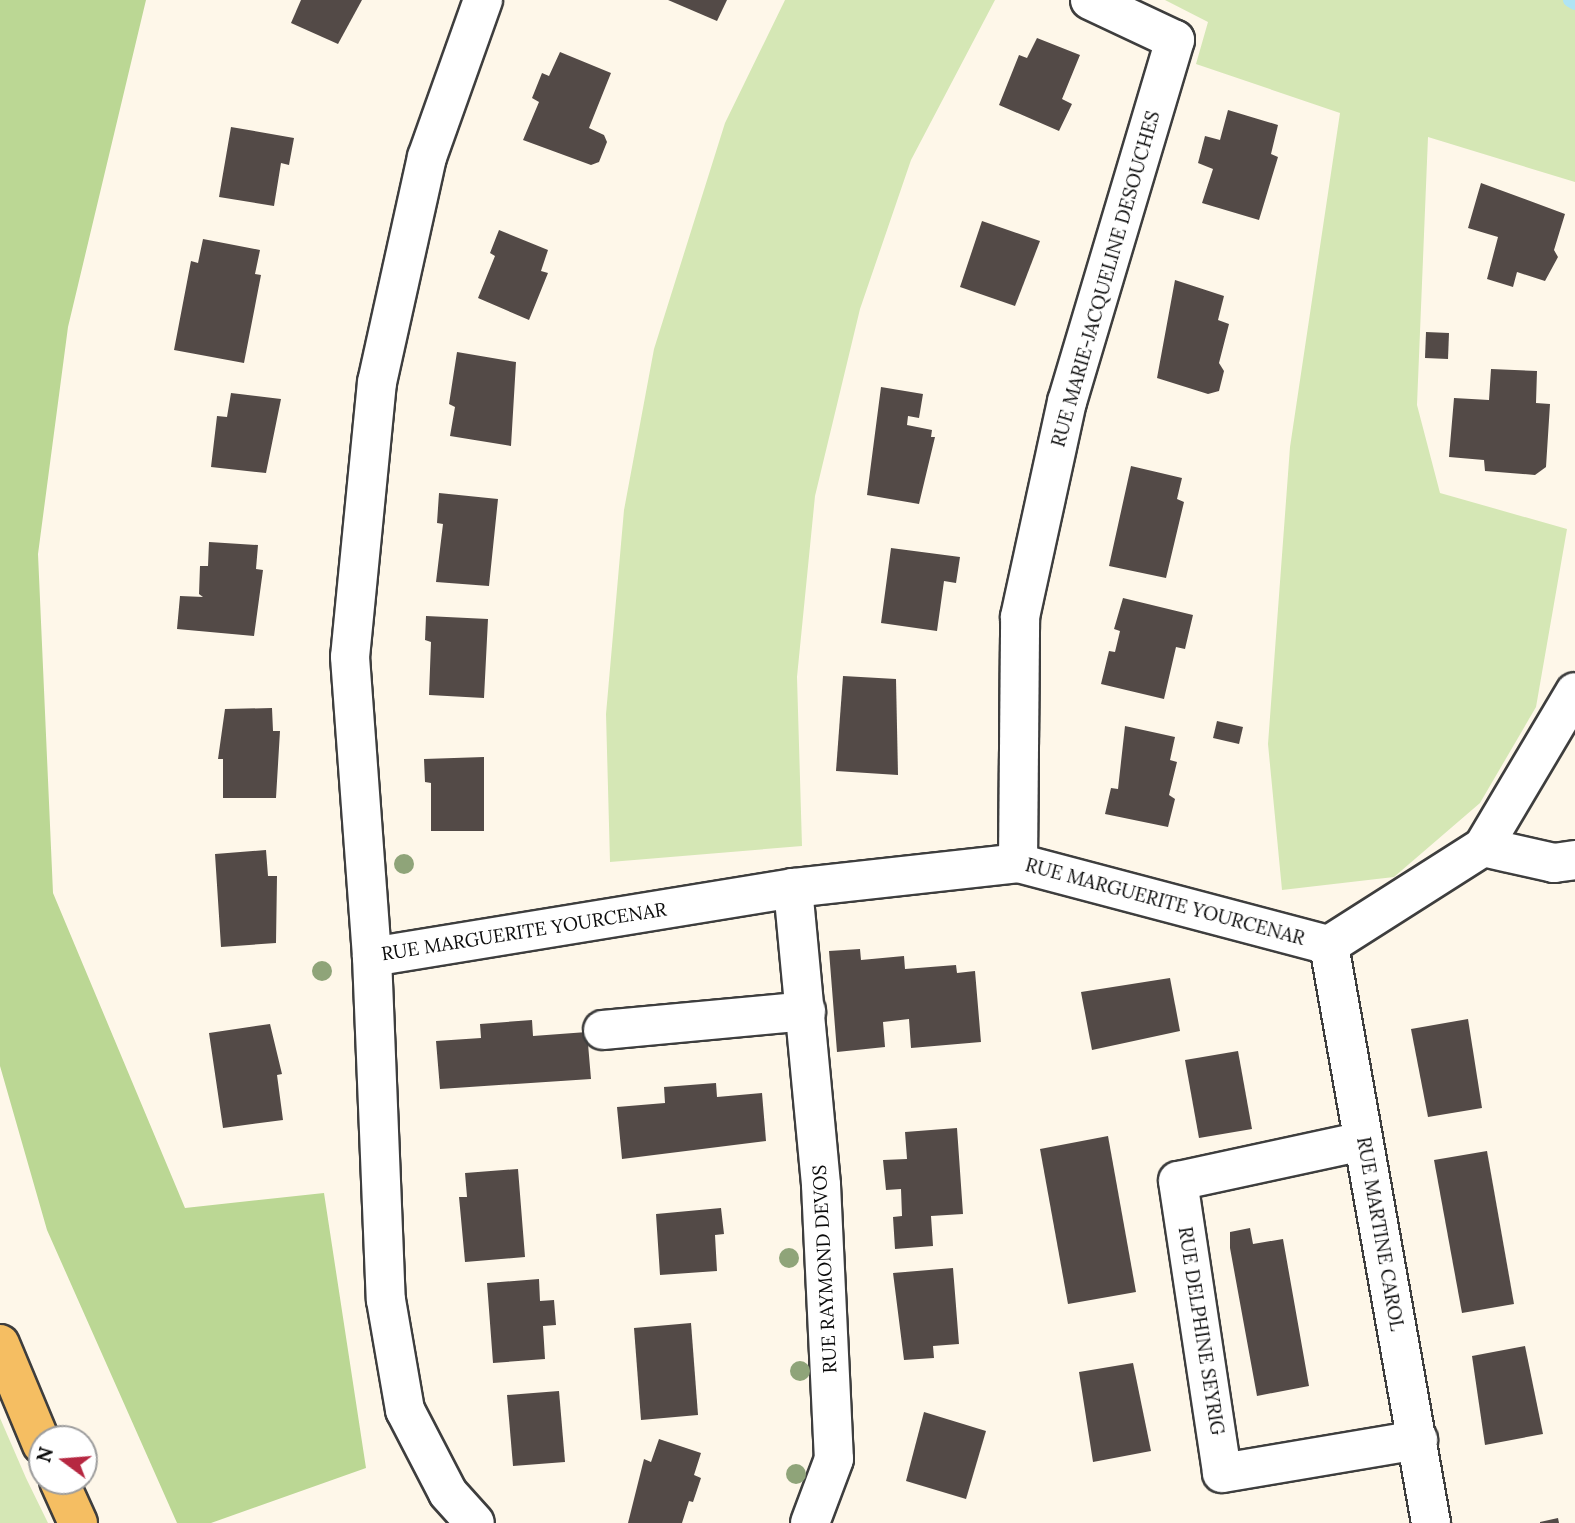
<!DOCTYPE html>
<html>
<head>
<meta charset="utf-8">
<style>
	body { margin:0 }
	#map { position:relative; width:1575px; height:1523px; overflow:hidden; background:#fef7e9; font-family:Lora,serif }
	div>[style] { position:absolute }
	.green>* { inset:0; background:#d5e7b5 }
	.forest>* { inset:0; background:#bbd794 }
	.stream>* { height:14px; margin:-7px; padding:0 7px; transform-origin:7px; border-radius:7px; background:#afe4f4 }
	.building>* { inset:0; background:#534a47 }
	.roads { filter:drop-shadow(2px 0 #3e3e3e) drop-shadow(-2px 0 #3e3e3e) drop-shadow(0 2px #3e3e3e) drop-shadow(0 -2px #3e3e3e) }
	.minor>* { height:38px; margin:-19px; padding:0 19px; transform-origin:19px; border-radius:19px; background:#fff }
	.primary>* { height:38px; margin:-19px; padding:0 19px; transform-origin:19px; border-radius:19px; background:#f5be62 }
	.trees>* { width:20px; height:20px; margin:-10px; border-radius:50%; background:#8fa479 }
	span { translate:-50% -50%; white-space:nowrap; text-align:center; line-height:1.15; -webkit-text-stroke:7px #fff; paint-order:stroke }
	.street-label { font-size:19px; color:#0b0b0b }
	.north { position:absolute; left:28px; top:1425px; width:70px; height:70px; box-sizing:border-box; background:#fff; border:2px solid #9d9d9d; border-radius:50%; rotate:286deg; font-size:19px; font-weight:700; line-height:28px; text-align:center; color:#0b0b0b }
	.north::after { content:''; display:block; margin:auto; width:24px; height:32px; background:#b62741; clip-path:polygon(50% 0,100% 100%,50% 72%,0 100%) }
</style>
</head>
<body>
<div id="map">
	<div class="green">
		<div style="clip-path:polygon(785px 0,995px 0,911px 160px,860px 309px,815px 496px,797px 677px,802px 846px,610px 862px,606px 714px,624px 510px,654px 349px,725px 123px)"></div>
		<div style="clip-path:polygon(1165px 0,1575px 0,1575px 182px,1428px 137px,1417px 405px,1440px 493px,1567px 529px,1536px 707px,1480px 803px,1394px 877px,1282px 890px,1268px 744px,1290px 447px,1340px 113px,1196px 64px,1208px 22px)"></div>
		<div style="clip-path:polygon(0 1418px,26px 1478px,48px 1523px,0 1523px)"></div>
	</div>
	<div class="forest">
		<div style="clip-path:polygon(0 0,146px 0,68px 327px,38px 554px,53px 893px,185px 1208px,324px 1193px,366px 1468px,211px 1523px,177px 1523px,47px 1230px,0 1066px)"></div>
	</div>
	<div class="stream">
		<div style="left:1570px;top:0;width:6px;rotate:31deg"></div>
	</div>
	<div class="building">
		<div style="clip-path:polygon(301px 0,362px 0,338px 44px,291px 23px)"></div>
		<div style="clip-path:polygon(668px 0,727px 0,717px 21px)"></div>
		<div style="clip-path:polygon(1037px 38px,1080px 55px,1062px 99px,1072px 104px,1059px 131px,999px 105px,1019px 55px,1027px 58px)"></div>
		<div style="clip-path:polygon(560px 52px,611px 73px,589px 128px,604px 135px,607px 142px,599px 162px,591px 165px,523px 140px,539px 102px,532px 98px,542px 73px,549px 76px)"></div>
		<div style="clip-path:polygon(1228px 110px,1278px 125px,1271px 154px,1278px 157px,1259px 220px,1202px 203px,1213px 169px,1198px 163px,1205px 136px,1220px 140px)"></div>
		<div style="clip-path:polygon(231px 127px,294px 138px,289px 165px,281px 163px,274px 206px,219px 197px)"></div>
		<div style="clip-path:polygon(1481px 183px,1565px 214px,1554px 250px,1558px 257px,1545px 281px,1517px 272px,1513px 287px,1487px 279px,1498px 237px,1468px 228px)"></div>
		<div style="clip-path:polygon(982px 221px,1040px 241px,1015px 306px,960px 287px)"></div>
		<div style="clip-path:polygon(499px 230px,548px 250px,541px 271px,548px 273px,529px 320px,478px 298px,495px 256px,490px 253px)"></div>
		<div style="clip-path:polygon(203px 239px,260px 250px,255px 274px,261px 275px,244px 363px,174px 350px,191px 261px,198px 263px)"></div>
		<div style="clip-path:polygon(1175px 280px,1224px 296px,1218px 320px,1229px 324px,1219px 363px,1224px 371px,1219px 391px,1208px 394px,1157px 378px)"></div>
		<div style="clip-path:polygon(1426px 332px,1449px 333px,1448px 359px,1425px 358px)"></div>
		<div style="clip-path:polygon(457px 352px,516px 362px,511px 446px,450px 436px,455px 407px,449px 404px)"></div>
		<div style="clip-path:polygon(1491px 369px,1537px 371px,1536px 403px,1550px 404px,1546px 467px,1535px 475px,1485px 471px,1484px 460px,1449px 457px,1454px 398px,1489px 400px)"></div>
		<div style="clip-path:polygon(881px 387px,923px 394px,919px 418px,908px 416px,907px 425px,932px 430px,931px 437px,935px 437px,919px 504px,867px 495px)"></div>
		<div style="clip-path:polygon(231px 393px,281px 399px,266px 473px,211px 467px,217px 416px,227px 417px)"></div>
		<div style="clip-path:polygon(1131px 466px,1182px 478px,1177px 499px,1184px 502px,1166px 578px,1109px 566px)"></div>
		<div style="clip-path:polygon(439px 493px,498px 499px,489px 586px,436px 582px,443px 524px,437px 523px)"></div>
		<div style="clip-path:polygon(209px 542px,258px 545px,256px 569px,263px 570px,254px 636px,177px 629px,180px 596px,203px 597px,199px 594px,200px 566px,208px 566px)"></div>
		<div style="clip-path:polygon(891px 548px,960px 557px,956px 583px,944px 581px,937px 631px,881px 623px)"></div>
		<div style="clip-path:polygon(1123px 598px,1193px 615px,1185px 649px,1176px 647px,1164px 699px,1101px 684px,1109px 651px,1115px 652px,1120px 631px,1114px 629px)"></div>
		<div style="clip-path:polygon(426px 616px,488px 619px,484px 698px,429px 695px,431px 642px,425px 640px)"></div>
		<div style="clip-path:polygon(843px 676px,896px 679px,898px 775px,836px 771px)"></div>
		<div style="clip-path:polygon(272px 708px,273px 731px,280px 731px,276px 798px,223px 798px,223px 759px,218px 759px,225px 709px)"></div>
		<div style="clip-path:polygon(1217px 721px,1243px 727px,1239px 744px,1213px 738px)"></div>
		<div style="clip-path:polygon(1125px 726px,1175px 737px,1170px 760px,1177px 762px,1169px 795px,1175px 799px,1168px 827px,1105px 814px,1111px 788px,1118px 789px)"></div>
		<div style="clip-path:polygon(484px 757px,484px 831px,431px 831px,431px 783px,425px 782px,424px 759px)"></div>
		<div style="clip-path:polygon(266px 850px,268px 876px,277px 876px,276px 943px,221px 947px,215px 854px)"></div>
		<div style="clip-path:polygon(860px 949px,861px 960px,904px 956px,905px 969px,956px 965px,957px 973px,975px 971px,981px 1042px,911px 1048px,909px 1019px,883px 1022px,885px 1047px,837px 1052px,829px 951px)"></div>
		<div style="clip-path:polygon(1170px 978px,1180px 1031px,1092px 1050px,1081px 992px)"></div>
		<div style="clip-path:polygon(1468px 1019px,1482px 1108px,1428px 1117px,1411px 1029px)"></div>
		<div style="clip-path:polygon(532px 1020px,533px 1036px,587px 1032px,591px 1079px,440px 1089px,436px 1041px,481px 1038px,480px 1024px)"></div>
		<div style="clip-path:polygon(270px 1024px,282px 1074px,277px 1075px,283px 1120px,223px 1128px,209px 1033px)"></div>
		<div style="clip-path:polygon(1238px 1051px,1252px 1129px,1199px 1138px,1185px 1060px)"></div>
		<div style="clip-path:polygon(716px 1083px,717px 1097px,762px 1093px,766px 1141px,622px 1159px,617px 1107px,665px 1103px,664px 1087px)"></div>
		<div style="clip-path:polygon(957px 1128px,963px 1214px,931px 1216px,933px 1246px,895px 1249px,893px 1217px,902px 1216px,901px 1189px,886px 1190px,883px 1160px,907px 1159px,905px 1132px)"></div>
		<div style="clip-path:polygon(1108px 1136px,1136px 1292px,1068px 1304px,1040px 1149px)"></div>
		<div style="clip-path:polygon(1487px 1151px,1514px 1304px,1462px 1313px,1434px 1160px)"></div>
		<div style="clip-path:polygon(518px 1169px,525px 1257px,465px 1262px,459px 1197px,467px 1197px,465px 1173px)"></div>
		<div style="clip-path:polygon(721px 1208px,724px 1234px,715px 1235px,717px 1271px,660px 1275px,656px 1214px)"></div>
		<div style="clip-path:polygon(1250px 1228px,1253px 1244px,1283px 1239px,1309px 1386px,1257px 1396px,1230px 1248px,1230px 1232px)"></div>
		<div style="clip-path:polygon(953px 1268px,959px 1344px,933px 1346px,934px 1358px,904px 1360px,893px 1273px)"></div>
		<div style="clip-path:polygon(539px 1279px,540px 1301px,554px 1300px,556px 1325px,543px 1326px,545px 1359px,493px 1363px,487px 1283px)"></div>
		<div style="clip-path:polygon(691px 1323px,698px 1415px,641px 1420px,634px 1328px)"></div>
		<div style="clip-path:polygon(1525px 1346px,1543px 1434px,1485px 1445px,1472px 1356px)"></div>
		<div style="clip-path:polygon(1133px 1363px,1151px 1451px,1093px 1462px,1079px 1372px)"></div>
		<div style="clip-path:polygon(559px 1391px,565px 1462px,513px 1466px,507px 1395px)"></div>
		<div style="clip-path:polygon(924px 1412px,986px 1431px,966px 1499px,906px 1481px)"></div>
		<div style="clip-path:polygon(659px 1439px,701px 1453px,694px 1475px,701px 1478px,693px 1502px,689px 1501px,682px 1523px,628px 1523px,644px 1459px,651px 1462px)"></div>
		<div style="clip-path:polygon(1558px 1518px,1559px 1523px,1540px 1523px,1540px 1522px)"></div>
	</div>
	<div class="roads">
		<div class="minor">
			<div style="left:483px;top:0;width:167px;rotate:109.6deg"></div>
			<div style="left:427px;top:157px;width:230px;rotate:102.5deg"></div>
			<div style="left:377px;top:382px;width:276px;rotate:95.6deg"></div>
			<div style="left:350px;top:657px;width:301px;rotate:85.8deg"></div>
			<div style="left:372px;top:957px;width:427px;rotate:-9.3deg"></div>
			<div style="left:793px;top:888px;width:226px;rotate:-6.3deg"></div>
			<div style="left:1018px;top:863px;width:322px;rotate:14.8deg"></div>
			<div style="left:1329px;top:945px;width:183px;rotate:-32.5deg"></div>
			<div style="left:1483px;top:847px;width:73px;rotate:12.7deg"></div>
			<div style="left:1554px;top:863px;width:21px;rotate:-8deg"></div>
			<div style="left:1483px;top:847px;width:180px;rotate:-59.3deg"></div>
			<div style="left:1018px;top:863px;width:246px;rotate:-89.5deg"></div>
			<div style="left:1020px;top:617px;width:220px;rotate:-77.7deg"></div>
			<div style="left:1067px;top:402px;width:378px;rotate:-73.4deg"></div>
			<div style="left:1175px;top:40px;width:94px;rotate:-154.8deg"></div>
			<div style="left:793px;top:888px;width:298px;rotate:84.6deg"></div>
			<div style="left:821px;top:1185px;width:274px;rotate:87.3deg"></div>
			<div style="left:834px;top:1459px;width:68px;rotate:110.6deg"></div>
			<div style="left:1329px;top:945px;width:587px;rotate:79.99deg"></div>
			<div style="left:372px;top:957px;width:343px;rotate:87.7deg"></div>
			<div style="left:386px;top:1300px;width:112px;rotate:80.2deg"></div>
			<div style="left:405px;top:1410px;width:93px;rotate:62.6deg"></div>
			<div style="left:448px;top:1493px;width:40px;rotate:48deg"></div>
			<div style="left:603px;top:1030px;width:204px;rotate:-5.3deg"></div>
			<div style="left:1363px;top:1141px;width:189px;rotate:167.8deg"></div>
			<div style="left:1178px;top:1181px;width:295px;rotate:81.4deg"></div>
			<div style="left:1222px;top:1473px;width:199px;rotate:-9.6deg"></div>
		</div>
		<div class="primary">
			<div style="left:0;top:1344px;width:109px;rotate:67.4deg"></div>
			<div style="left:59px;top:1481px;width:46px;rotate:65.7deg"></div>
		</div>
	</div>
	<div class="trees">
		<div style="left:404px;top:864px"></div>
		<div style="left:322px;top:971px"></div>
		<div style="left:789px;top:1258px"></div>
		<div style="left:800px;top:1371px"></div>
		<div style="left:796px;top:1474px"></div>
	</div>
	<div class="street-label">
		<span style="left:1106px;top:279px;rotate:-74deg">RUE MARIE-JACQUELINE DESOUCHES</span>
		<span style="left:1165px;top:902px;rotate:15deg">RUE MARGUERITE YOURCENAR</span>
		<span style="left:524px;top:932px;rotate:-9deg">RUE MARGUERITE YOURCENAR</span>
		<span style="left:1380px;top:1234px;rotate:80deg">RUE MARTINE CAROL</span>
		<span style="left:825px;top:1269px;rotate:-93deg">RUE RAYMOND DEVOS</span>
		<span style="left:1201px;top:1331px;rotate:81deg">RUE DELPHINE SEYRIG</span>
	</div>
	<div class="north">N</div>
</div>
</body>
</html>
